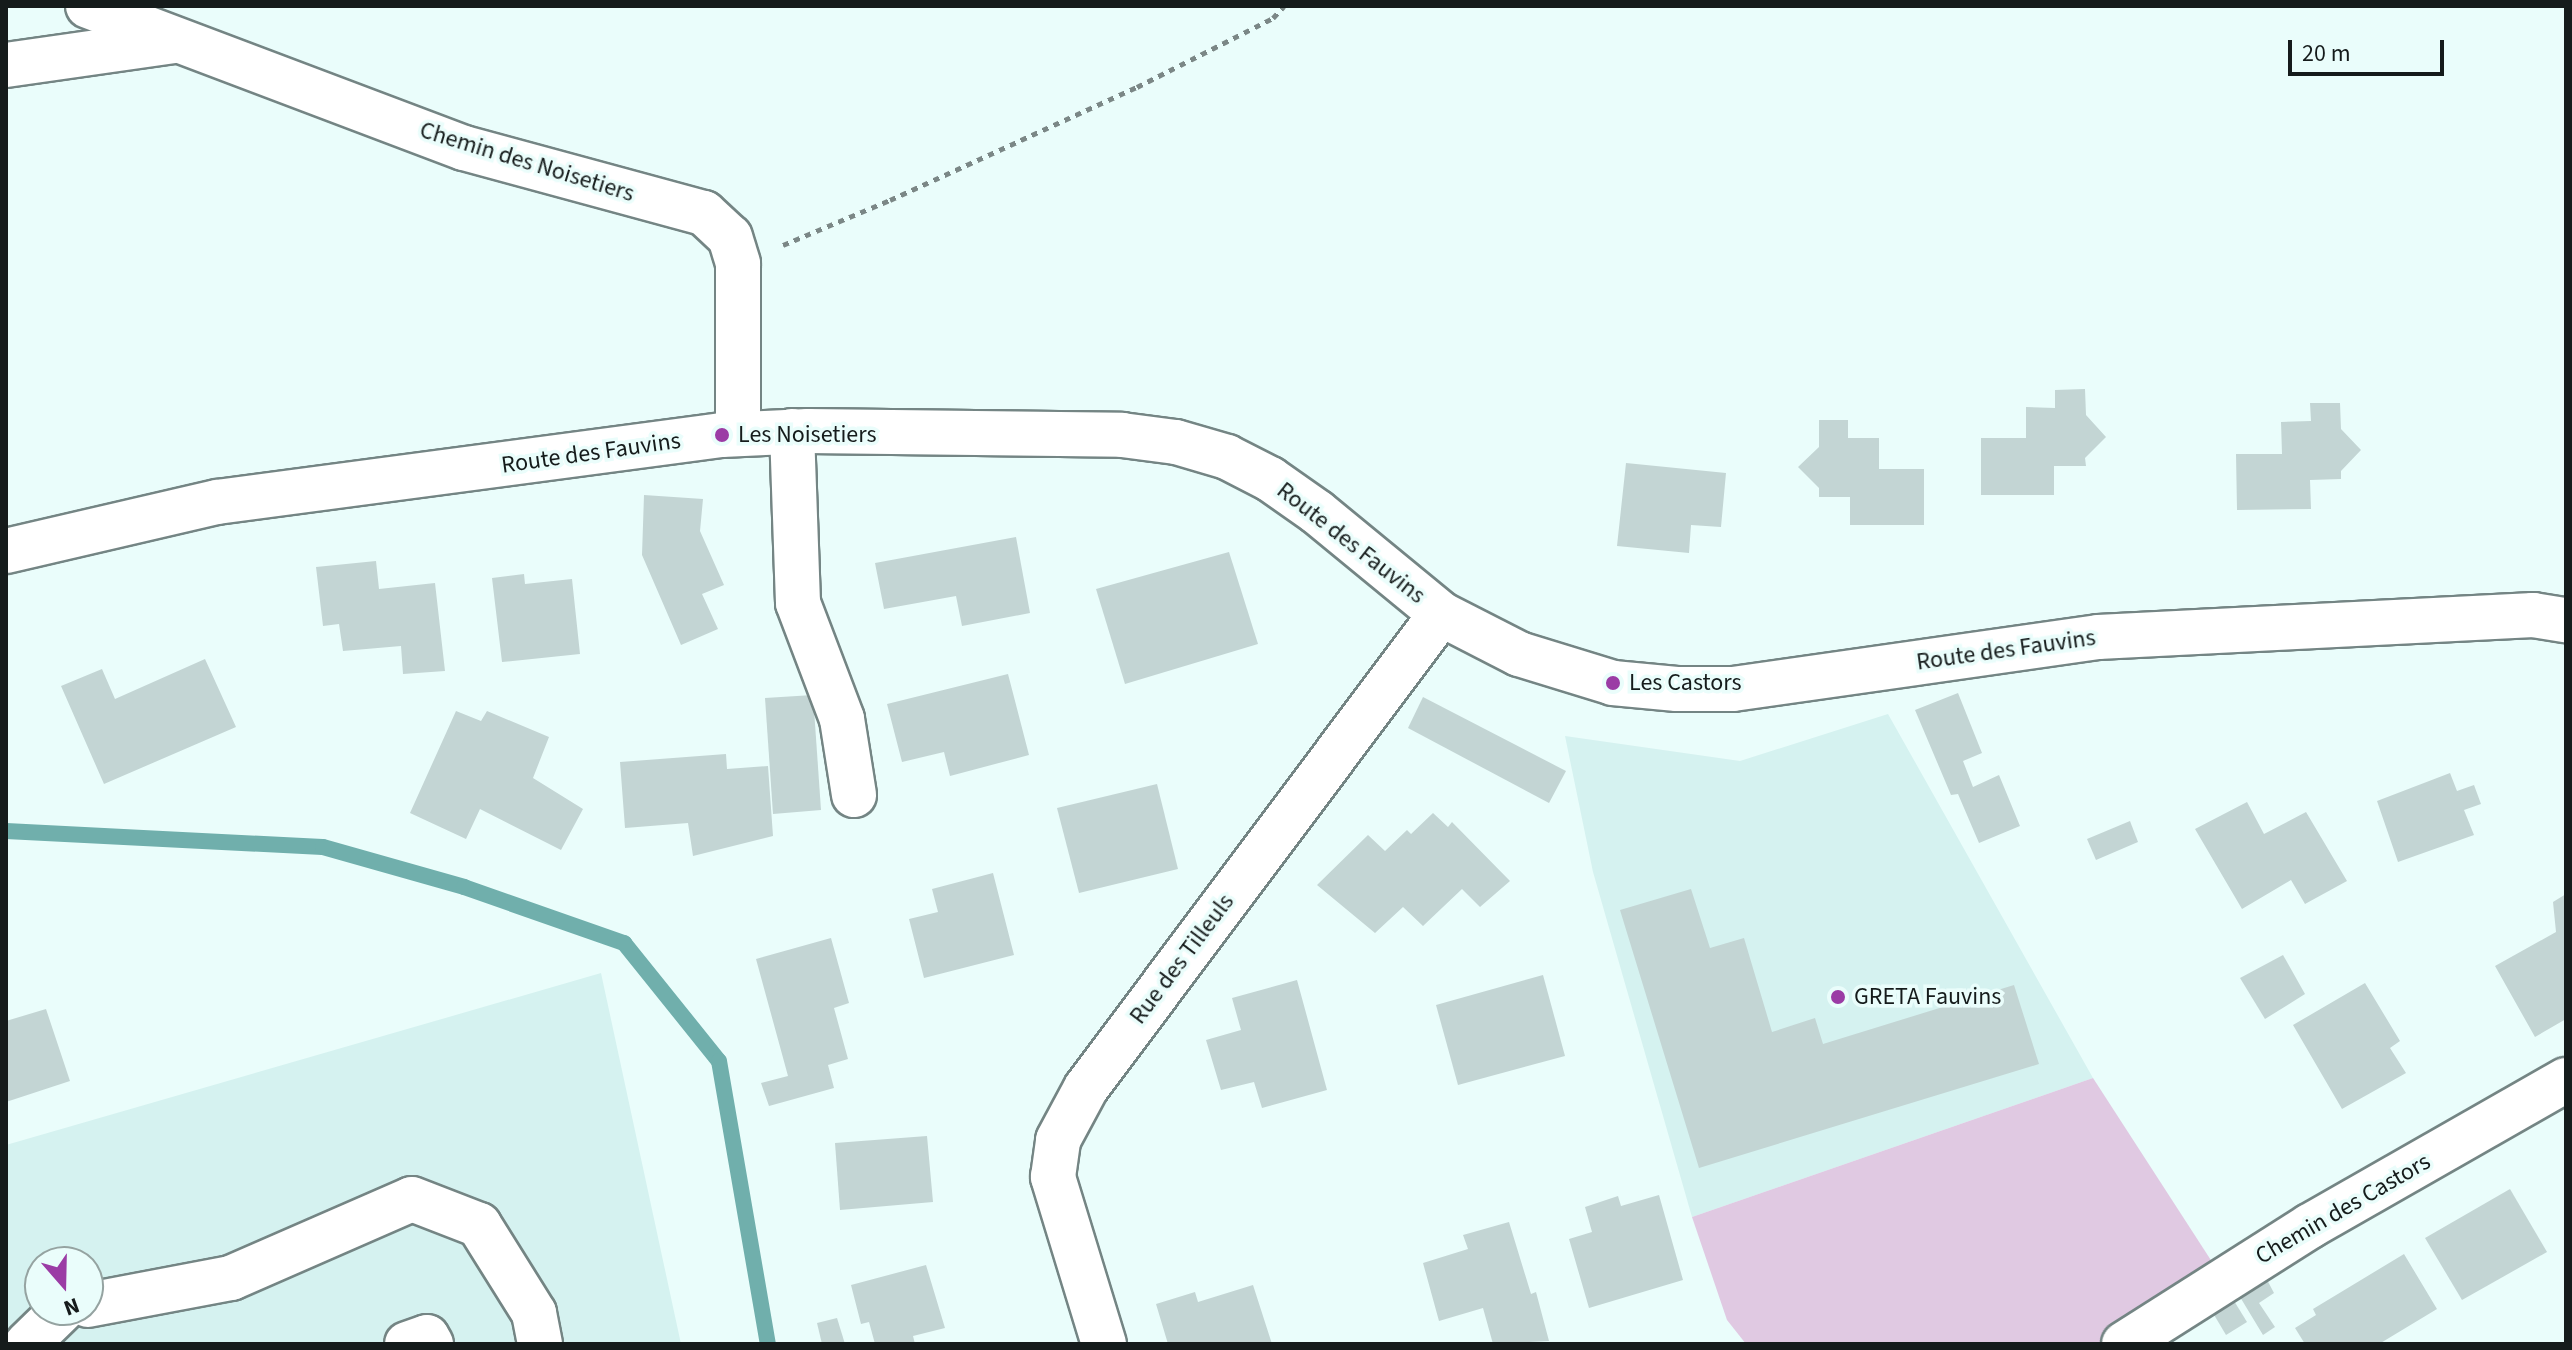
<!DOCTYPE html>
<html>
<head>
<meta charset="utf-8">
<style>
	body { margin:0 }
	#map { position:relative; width:2572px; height:1350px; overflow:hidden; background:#eafdfb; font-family:"Source Sans 3",sans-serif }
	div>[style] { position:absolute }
	.built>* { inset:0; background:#d5f2f0 }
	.green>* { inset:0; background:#e0c9e2 }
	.stream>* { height:16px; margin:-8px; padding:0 8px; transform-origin:8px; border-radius:8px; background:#70afac }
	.building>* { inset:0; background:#c3d5d4 }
	.path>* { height:5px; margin-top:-2.5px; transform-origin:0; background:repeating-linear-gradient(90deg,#7b8786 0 6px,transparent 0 12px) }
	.roads { filter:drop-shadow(2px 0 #748584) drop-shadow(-2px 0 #748584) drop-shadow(0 2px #748584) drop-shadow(0 -2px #748584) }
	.minor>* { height:44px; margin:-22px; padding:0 22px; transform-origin:22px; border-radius:22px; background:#fff }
	.dots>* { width:22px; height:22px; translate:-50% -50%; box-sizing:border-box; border:4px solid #eafdfb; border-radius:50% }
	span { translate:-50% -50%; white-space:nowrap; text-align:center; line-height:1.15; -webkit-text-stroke:7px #eafdfb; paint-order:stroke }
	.street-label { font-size:24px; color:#151b1b }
	.poi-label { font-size:24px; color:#151b1b }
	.left { translate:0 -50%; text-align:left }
	.frame { position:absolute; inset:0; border:8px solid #151b1b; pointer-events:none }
	.north { position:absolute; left:24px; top:1246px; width:80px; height:80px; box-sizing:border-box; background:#eafdfb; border:2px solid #95a3a1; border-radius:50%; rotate:160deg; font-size:22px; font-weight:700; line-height:32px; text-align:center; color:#151b1b }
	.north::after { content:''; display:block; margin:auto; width:28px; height:36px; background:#9b3ca5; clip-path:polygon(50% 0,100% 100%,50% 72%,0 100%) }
	.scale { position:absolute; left:2288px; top:40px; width:156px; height:36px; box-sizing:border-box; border:4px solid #151b1b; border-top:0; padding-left:10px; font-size:24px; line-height:28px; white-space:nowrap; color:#151b1b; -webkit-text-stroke:6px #eafdfb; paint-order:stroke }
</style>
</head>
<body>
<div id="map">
	<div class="built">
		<div style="clip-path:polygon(1888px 714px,2093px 1078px,1692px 1217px,1593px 872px,1565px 736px,1740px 761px)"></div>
		<div style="clip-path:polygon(evenodd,601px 973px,681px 1344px,6px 1344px,6px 1145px,601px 973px,40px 1262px,88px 1262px,88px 1310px,40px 1310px,40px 1262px)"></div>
	</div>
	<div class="green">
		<div style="clip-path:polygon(2093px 1078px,2216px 1268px,2101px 1344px,1746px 1344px,1727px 1320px,1692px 1217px)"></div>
	</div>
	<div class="stream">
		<div style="left:6px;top:831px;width:317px;rotate:2.9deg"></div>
		<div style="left:323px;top:847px;width:147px;rotate:15.8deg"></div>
		<div style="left:464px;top:887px;width:170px;rotate:19.3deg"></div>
		<div style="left:624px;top:943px;width:151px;rotate:51.2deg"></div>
		<div style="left:719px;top:1061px;width:287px;rotate:80.2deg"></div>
	</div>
	<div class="building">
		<div style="clip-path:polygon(2085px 389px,2086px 415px,2106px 437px,2085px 458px,2086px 466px,2054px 466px,2054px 495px,1981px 495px,1981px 438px,2026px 438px,2026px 407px,2055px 408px,2055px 390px)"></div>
		<div style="clip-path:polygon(2310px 403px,2340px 403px,2341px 429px,2361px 450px,2341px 471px,2341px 479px,2310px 480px,2311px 509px,2237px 510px,2236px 454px,2282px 454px,2281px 422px,2311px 421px)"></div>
		<div style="clip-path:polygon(1819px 420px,1848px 420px,1848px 438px,1879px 438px,1879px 469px,1924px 469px,1924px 525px,1850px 525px,1850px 497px,1819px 497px,1819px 488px,1798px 467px,1819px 447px)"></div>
		<div style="clip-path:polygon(1626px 463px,1726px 473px,1721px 527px,1691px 525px,1689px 553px,1617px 546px)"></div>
		<div style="clip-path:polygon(644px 495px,703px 499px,700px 531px,724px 585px,702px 594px,718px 629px,681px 645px,642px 555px)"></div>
		<div style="clip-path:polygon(1016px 537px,1030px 613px,962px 626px,956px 596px,884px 609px,875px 563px)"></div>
		<div style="clip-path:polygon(1229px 552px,1258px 644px,1125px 684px,1096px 589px)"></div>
		<div style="clip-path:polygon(376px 561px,379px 589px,435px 583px,445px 671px,403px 674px,401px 646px,343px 651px,339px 624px,323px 626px,316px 567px)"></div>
		<div style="clip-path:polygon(524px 574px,525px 584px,572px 579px,580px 654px,502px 662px,492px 578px)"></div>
		<div style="clip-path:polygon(205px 659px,236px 727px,104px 784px,61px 686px,102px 669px,115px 699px)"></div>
		<div style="clip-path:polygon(1008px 674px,1029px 755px,950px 776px,944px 752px,902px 762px,887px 704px)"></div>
		<div style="clip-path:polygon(1958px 693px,1982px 753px,1963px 761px,1973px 787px,1999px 775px,2020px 826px,1979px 843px,1958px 794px,1951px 795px,1915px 710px)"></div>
		<div style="clip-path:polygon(813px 695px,821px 810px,773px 814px,765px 698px)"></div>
		<div style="clip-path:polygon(1423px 697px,1566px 771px,1549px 803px,1408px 728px)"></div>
		<div style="clip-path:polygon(456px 711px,481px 721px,487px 711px,549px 737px,533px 778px,583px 809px,561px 850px,480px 809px,466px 839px,410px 813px)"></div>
		<div style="clip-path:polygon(726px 754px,727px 769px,768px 766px,773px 836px,693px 856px,688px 823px,625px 828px,620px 762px)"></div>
		<div style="clip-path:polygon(2450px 773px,2457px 791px,2474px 785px,2481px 804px,2464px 810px,2474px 835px,2398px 862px,2377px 801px)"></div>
		<div style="clip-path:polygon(1157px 784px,1178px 869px,1079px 893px,1057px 808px)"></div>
		<div style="clip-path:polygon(2247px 802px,2264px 834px,2306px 812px,2347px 881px,2305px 904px,2291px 880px,2242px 909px,2195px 829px)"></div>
		<div style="clip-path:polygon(1433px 813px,1448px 827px,1452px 822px,1510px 881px,1480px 907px,1462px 889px,1423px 926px,1403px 907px,1375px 933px,1317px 885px,1368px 835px,1385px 851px,1407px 830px,1411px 834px)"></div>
		<div style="clip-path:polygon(2130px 821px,2138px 842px,2096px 860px,2087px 839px)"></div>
		<div style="clip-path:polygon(993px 873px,1014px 955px,924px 978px,909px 919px,938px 912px,932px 889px)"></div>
		<div style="clip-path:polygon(1691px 889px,1710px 948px,1744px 938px,1772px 1032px,1815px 1018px,1823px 1044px,2014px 985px,2039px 1064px,1699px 1168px,1620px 910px)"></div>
		<div style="clip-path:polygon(2566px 894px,2566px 1019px,2535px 1037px,2495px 966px,2556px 932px,2553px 902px)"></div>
		<div style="clip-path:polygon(831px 938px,849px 1003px,834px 1008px,848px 1059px,828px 1065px,834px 1088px,769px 1106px,761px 1083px,788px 1076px,756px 959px)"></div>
		<div style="clip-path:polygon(2283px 955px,2305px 994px,2265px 1019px,2240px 978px)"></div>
		<div style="clip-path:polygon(1543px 975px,1565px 1056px,1458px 1085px,1436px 1005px)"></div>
		<div style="clip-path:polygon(1297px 980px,1327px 1090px,1262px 1108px,1254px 1082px,1221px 1090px,1206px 1040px,1241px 1030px,1232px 998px)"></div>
		<div style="clip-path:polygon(2365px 983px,2400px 1041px,2390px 1048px,2406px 1073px,2342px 1109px,2293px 1025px)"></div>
		<div style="clip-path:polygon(46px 1009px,70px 1081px,6px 1102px,6px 1021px)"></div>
		<div style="clip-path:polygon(927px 1136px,933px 1202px,840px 1210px,835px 1143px)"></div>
		<div style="clip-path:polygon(2510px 1189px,2547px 1252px,2462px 1300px,2425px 1238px)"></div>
		<div style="clip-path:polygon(1659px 1195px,1683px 1280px,1589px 1308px,1569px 1239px,1592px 1232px,1585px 1207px,1618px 1196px,1621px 1206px)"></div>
		<div style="clip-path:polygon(1509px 1222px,1531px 1294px,1536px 1292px,1549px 1341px,1493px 1344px,1483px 1308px,1439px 1321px,1423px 1263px,1468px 1249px,1463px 1235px)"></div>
		<div style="clip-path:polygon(2404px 1254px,2437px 1309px,2379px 1344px,2305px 1344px,2295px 1328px,2316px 1315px,2313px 1309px)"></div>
		<div style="clip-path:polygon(926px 1265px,945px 1328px,913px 1336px,915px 1344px,875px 1344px,869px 1322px,861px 1324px,851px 1285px)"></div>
		<div style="clip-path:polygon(2265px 1276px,2274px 1293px,2259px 1303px,2275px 1327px,2263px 1335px,2237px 1292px)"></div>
		<div style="clip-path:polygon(1253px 1285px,1272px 1344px,1168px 1344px,1156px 1304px,1195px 1292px,1198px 1302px)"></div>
		<div style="clip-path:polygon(2231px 1296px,2247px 1322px,2226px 1335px,2210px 1308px)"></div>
		<div style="clip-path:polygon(837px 1318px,845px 1344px,822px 1344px,817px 1323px)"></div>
	</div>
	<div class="path">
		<div style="left:783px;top:245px;width:116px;rotate:-22.8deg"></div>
		<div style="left:890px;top:200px;width:272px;rotate:-24.6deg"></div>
		<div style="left:1137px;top:87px;width:153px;rotate:-26.9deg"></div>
		<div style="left:1273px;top:18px;width:16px;rotate:-47deg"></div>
	</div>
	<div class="roads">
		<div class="minor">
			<div style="left:88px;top:6px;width:402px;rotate:20.7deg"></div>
			<div style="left:464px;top:148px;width:249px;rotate:15.2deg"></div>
			<div style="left:704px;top:213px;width:35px;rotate:43deg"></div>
			<div style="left:730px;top:237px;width:28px;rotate:73deg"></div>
			<div style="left:738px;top:264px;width:170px;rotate:90deg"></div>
			<div style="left:6px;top:65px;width:170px;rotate:-8.1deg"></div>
			<div style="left:792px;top:431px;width:172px;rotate:88deg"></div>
			<div style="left:798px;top:603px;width:124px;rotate:69.2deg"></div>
			<div style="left:842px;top:719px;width:77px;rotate:81deg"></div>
			<div style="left:6px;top:551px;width:217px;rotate:-13.1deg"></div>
			<div style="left:217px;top:502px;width:509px;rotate:-7.56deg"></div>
			<div style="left:722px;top:435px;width:86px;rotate:-2.7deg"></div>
			<div style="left:808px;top:431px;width:314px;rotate:0.7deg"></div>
			<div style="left:1122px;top:435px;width:54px;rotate:7.4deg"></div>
			<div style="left:1176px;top:442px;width:53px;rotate:16.4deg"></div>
			<div style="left:1227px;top:457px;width:48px;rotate:27.1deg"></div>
			<div style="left:1270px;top:479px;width:57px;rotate:35.1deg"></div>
			<div style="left:1317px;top:512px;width:161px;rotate:39.4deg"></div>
			<div style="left:1441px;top:614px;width:88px;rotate:27.1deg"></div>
			<div style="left:1519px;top:654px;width:98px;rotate:17.1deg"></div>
			<div style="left:1613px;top:683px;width:64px;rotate:5.4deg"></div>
			<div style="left:1677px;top:689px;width:56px"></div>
			<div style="left:1733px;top:689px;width:369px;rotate:-8.1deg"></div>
			<div style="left:2098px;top:637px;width:436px;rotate:-2.9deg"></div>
			<div style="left:2533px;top:615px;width:33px;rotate:9deg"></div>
			<div style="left:88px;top:1305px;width:146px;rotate:-10.7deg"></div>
			<div style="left:231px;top:1278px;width:197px;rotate:-23.6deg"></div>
			<div style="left:412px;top:1199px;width:72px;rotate:21.2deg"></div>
			<div style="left:479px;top:1225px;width:104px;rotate:58deg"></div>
			<div style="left:534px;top:1313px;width:32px;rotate:79deg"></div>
			<div style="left:27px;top:1344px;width:49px;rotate:-44.2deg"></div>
			<div style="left:407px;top:1344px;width:21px;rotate:-19deg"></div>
			<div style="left:427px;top:1337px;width:8px;rotate:60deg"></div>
			<div style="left:1104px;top:1344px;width:175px;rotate:-107deg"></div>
			<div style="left:1053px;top:1177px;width:37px;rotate:-82deg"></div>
			<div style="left:1058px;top:1140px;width:59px;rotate:-61.7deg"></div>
			<div style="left:1086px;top:1088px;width:592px;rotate:-53.17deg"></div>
			<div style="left:2124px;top:1344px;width:220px;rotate:-32.4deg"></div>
			<div style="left:2310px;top:1226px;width:295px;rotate:-29.7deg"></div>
		</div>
	</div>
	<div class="dots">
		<div style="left:722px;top:435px;background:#9b3ca5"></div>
		<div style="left:1613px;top:683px;background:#9b3ca5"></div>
		<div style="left:1838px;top:997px;background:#9b3ca5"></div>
	</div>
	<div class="street-label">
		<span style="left:527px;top:162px;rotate:17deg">Chemin des Noisetiers</span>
		<span style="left:591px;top:453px;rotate:-8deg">Route des Fauvins</span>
		<span style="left:1351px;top:543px;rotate:38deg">Route des Fauvins</span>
		<span style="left:2006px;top:650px;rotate:-8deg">Route des Fauvins</span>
		<span style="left:1182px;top:959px;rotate:-53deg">Rue des Tilleuls</span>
		<span style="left:2343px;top:1209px;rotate:-30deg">Chemin des Castors</span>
	</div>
	<div class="poi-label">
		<span class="left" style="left:738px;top:435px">Les Noisetiers</span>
		<span class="left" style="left:1629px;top:683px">Les Castors</span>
		<span class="left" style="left:1854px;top:997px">GRETA Fauvins</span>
	</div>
	<div class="frame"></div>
	<div class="north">N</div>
	<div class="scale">20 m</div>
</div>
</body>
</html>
